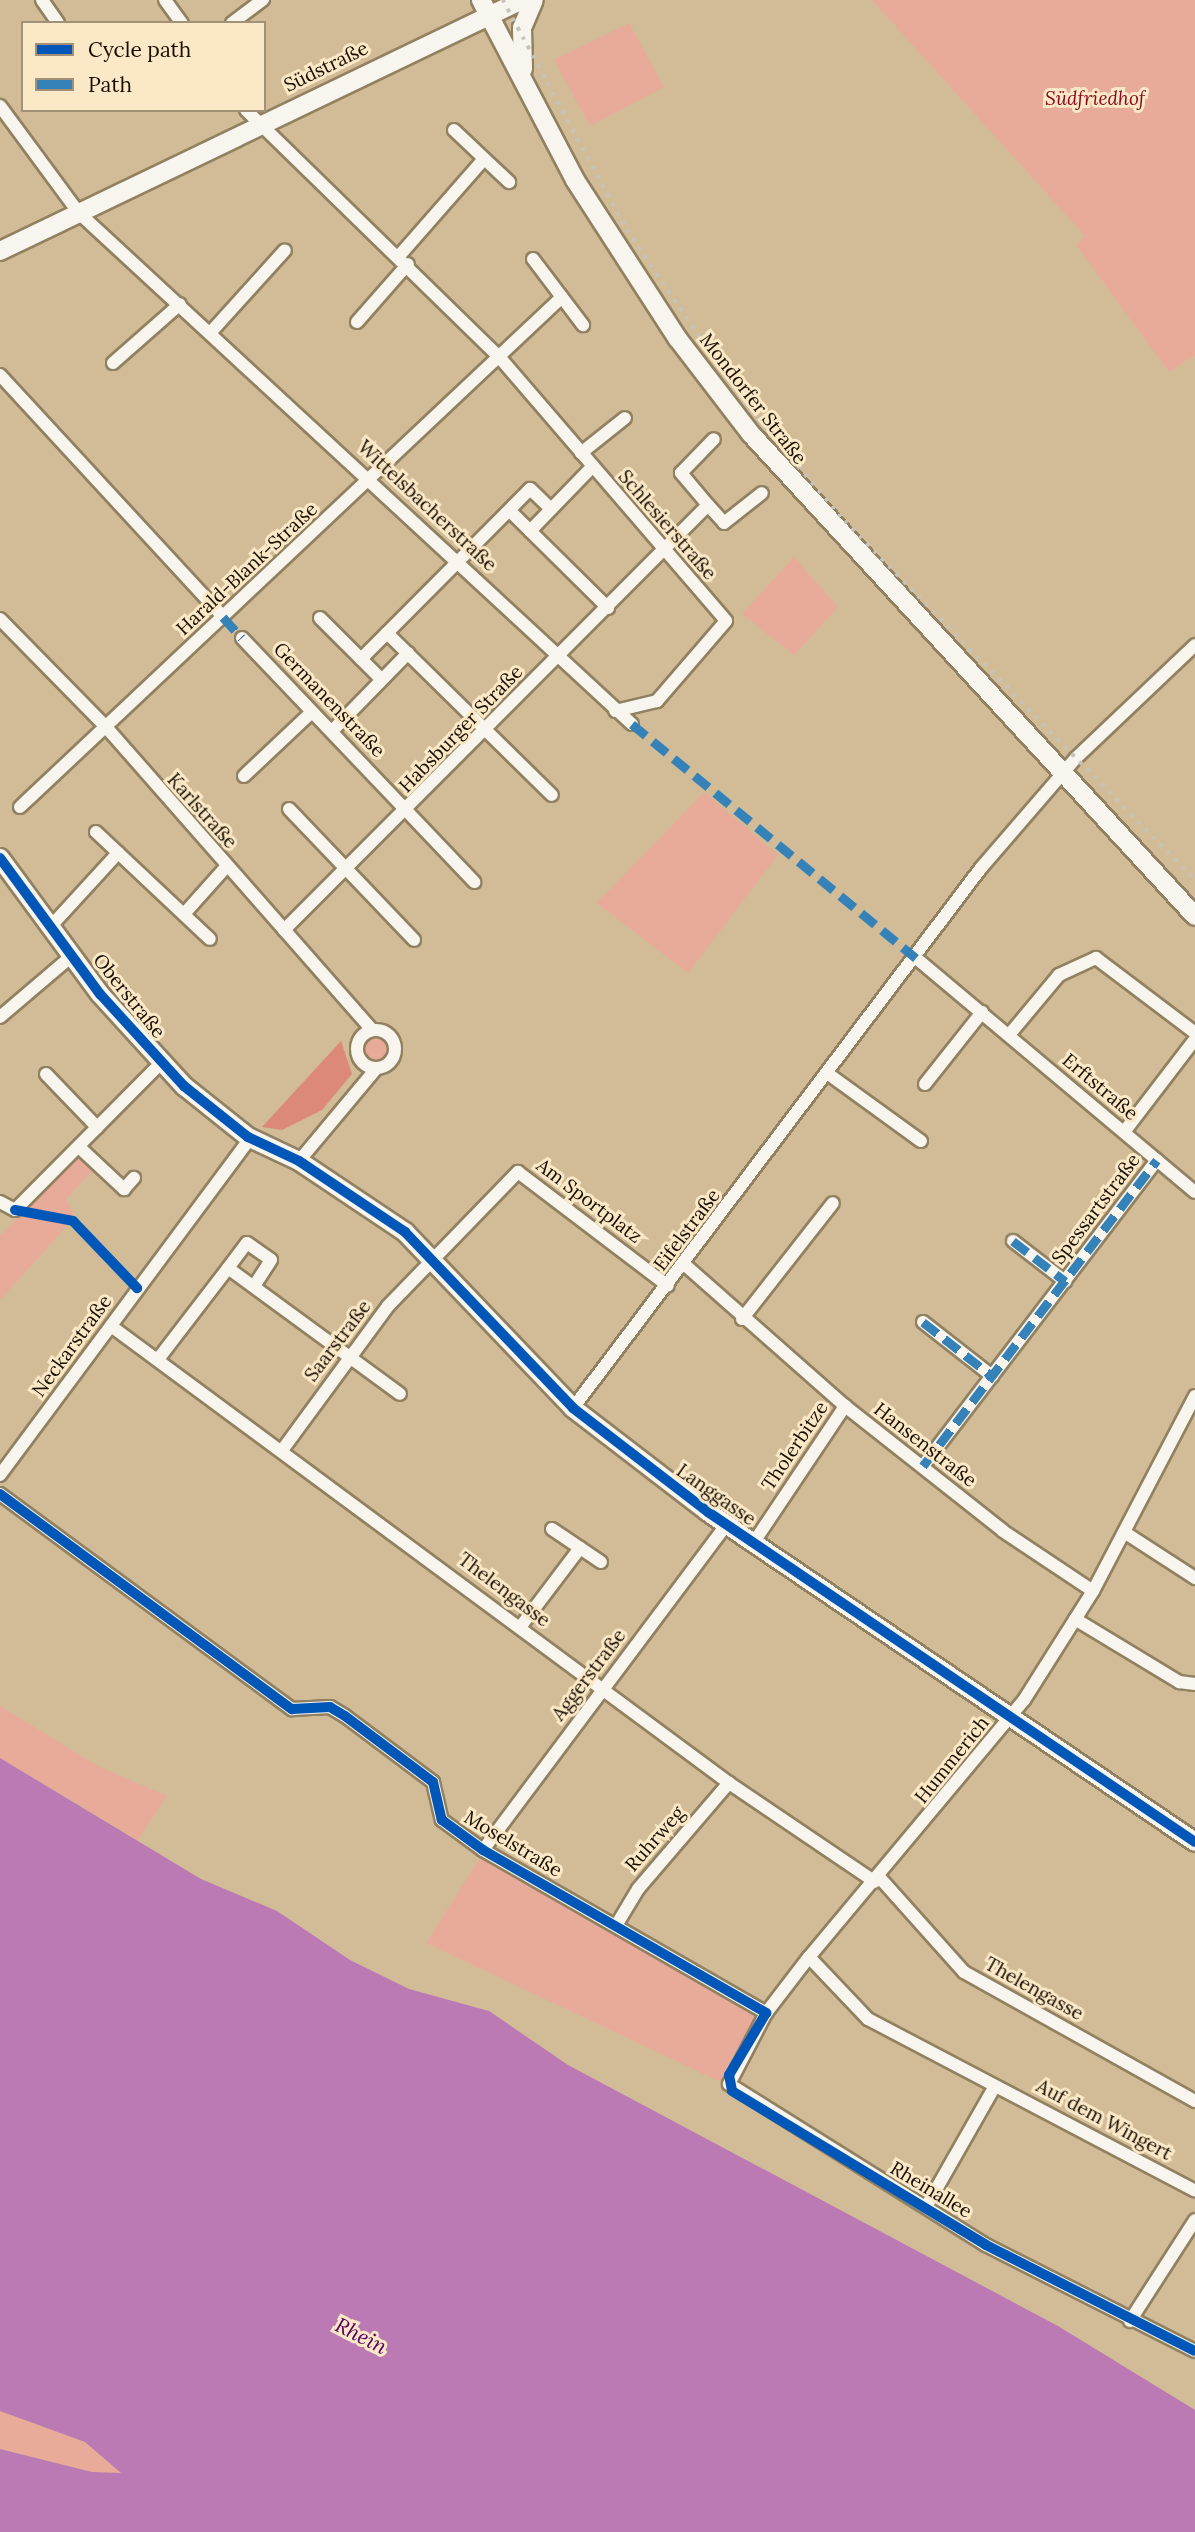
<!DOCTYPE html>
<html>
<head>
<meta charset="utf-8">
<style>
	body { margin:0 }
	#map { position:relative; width:1195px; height:2532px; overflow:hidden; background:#d1bc97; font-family:Lora,serif }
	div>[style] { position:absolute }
	.green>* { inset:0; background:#e8ab99 }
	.round { border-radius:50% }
	.forest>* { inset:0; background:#dc897a }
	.water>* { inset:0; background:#bc7ab4 }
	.roads { filter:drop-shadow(2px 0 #918161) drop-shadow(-2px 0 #918161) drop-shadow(0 2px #918161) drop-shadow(0 -2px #918161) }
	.street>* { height:12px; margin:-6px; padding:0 6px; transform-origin:6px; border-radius:6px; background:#f8f5ef }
	.street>.ring { margin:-6px; padding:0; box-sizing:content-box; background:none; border:12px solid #f8f5ef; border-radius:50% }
	.secondary>* { height:18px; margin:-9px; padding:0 9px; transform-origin:9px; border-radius:9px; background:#f8f5ef }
	.rail>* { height:3.5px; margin-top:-1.75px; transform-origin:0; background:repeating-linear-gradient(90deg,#c8c3b8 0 3.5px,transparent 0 10.5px) }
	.quiet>* { height:9px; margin-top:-4.5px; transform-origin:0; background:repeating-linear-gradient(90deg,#3582b8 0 18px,transparent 0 27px) }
	.cycleway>* { height:10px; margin:-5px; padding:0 5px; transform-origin:5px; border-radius:5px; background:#0057b8 }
	span { translate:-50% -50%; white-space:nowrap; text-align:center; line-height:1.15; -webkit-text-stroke:6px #fae8c6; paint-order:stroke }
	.street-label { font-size:19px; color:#180e00 }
	.park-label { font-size:19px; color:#8a081e; font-style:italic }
	.water-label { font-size:21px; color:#570064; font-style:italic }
	.legend { position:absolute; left:21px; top:21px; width:245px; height:91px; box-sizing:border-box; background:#fae8c6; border:2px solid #a09177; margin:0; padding:9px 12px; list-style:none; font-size:21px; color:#180e00 }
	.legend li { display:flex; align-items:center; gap:14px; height:35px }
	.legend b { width:35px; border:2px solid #a09177 }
</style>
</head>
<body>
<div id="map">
	<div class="green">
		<div style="clip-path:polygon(872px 0,1195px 0,1195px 355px,1169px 372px,1076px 245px,1085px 236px)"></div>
		<div style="clip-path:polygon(629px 23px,664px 87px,590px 126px,554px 60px)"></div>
		<div style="clip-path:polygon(794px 557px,838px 607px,794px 655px,742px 614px)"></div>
		<div style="clip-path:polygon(704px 792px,778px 855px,688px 973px,597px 903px)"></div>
		<div class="round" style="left:361px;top:1035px;width:28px;height:28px"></div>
		<div style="clip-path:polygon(77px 1157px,92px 1171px,66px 1199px,75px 1217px,0 1300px,0 1236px)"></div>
		<div style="clip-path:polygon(0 1706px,98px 1766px,167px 1796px,138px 1840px,0 1758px)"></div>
		<div style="clip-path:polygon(487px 1847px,758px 2019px,723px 2083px,426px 1943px)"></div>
		<div style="clip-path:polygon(0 2411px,85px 2442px,121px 2473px,92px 2472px,0 2449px)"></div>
	</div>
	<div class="forest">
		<div style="clip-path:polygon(341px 1041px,352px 1074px,322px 1110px,282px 1130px,262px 1127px)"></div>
	</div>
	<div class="water">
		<div style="clip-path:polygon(0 1758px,201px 1879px,277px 1911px,350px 1960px,409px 1989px,489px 2011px,568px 2065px,1058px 2326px,1195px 2410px,1195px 2532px,0 2532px,0 2449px,92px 2472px,121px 2473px,85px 2442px,0 2411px)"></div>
	</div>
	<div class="roads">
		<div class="street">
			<div style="left:42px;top:0;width:28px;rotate:55deg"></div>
			<div style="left:165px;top:0;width:29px;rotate:54deg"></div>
			<div style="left:232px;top:23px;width:39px;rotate:-37deg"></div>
			<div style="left:0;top:106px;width:133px;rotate:53.6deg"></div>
			<div style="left:79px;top:213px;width:753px;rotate:42.74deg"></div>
			<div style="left:246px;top:110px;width:356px;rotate:44.3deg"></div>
			<div style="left:501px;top:359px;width:345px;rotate:49.3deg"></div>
			<div style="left:726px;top:621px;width:106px;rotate:130.8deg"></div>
			<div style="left:657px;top:701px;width:43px;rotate:166.6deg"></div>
			<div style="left:454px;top:130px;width:76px;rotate:43.4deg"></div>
			<div style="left:399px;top:256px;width:129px;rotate:-48.8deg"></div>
			<div style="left:533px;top:259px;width:83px;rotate:52.9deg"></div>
			<div style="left:357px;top:322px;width:77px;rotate:-48.7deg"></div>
			<div style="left:211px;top:332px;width:110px;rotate:-47.9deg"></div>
			<div style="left:113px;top:363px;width:89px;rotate:-41.4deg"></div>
			<div style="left:0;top:375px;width:329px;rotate:47.3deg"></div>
			<div style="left:581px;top:453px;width:56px;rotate:-38.5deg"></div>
			<div style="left:708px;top:505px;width:42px;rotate:-130.2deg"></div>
			<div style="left:681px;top:473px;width:47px;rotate:-45.9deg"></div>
			<div style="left:551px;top:509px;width:29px;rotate:-136deg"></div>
			<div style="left:530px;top:489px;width:203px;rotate:134.8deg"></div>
			<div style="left:387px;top:633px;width:231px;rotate:44.5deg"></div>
			<div style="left:510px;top:511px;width:138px;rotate:44.7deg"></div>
			<div style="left:530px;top:531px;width:89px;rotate:-45.9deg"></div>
			<div style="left:320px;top:618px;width:86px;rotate:45deg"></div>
			<div style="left:0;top:619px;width:151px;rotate:45.5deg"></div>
			<div style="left:106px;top:727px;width:403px;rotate:48.7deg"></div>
			<div style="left:242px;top:638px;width:337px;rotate:46.4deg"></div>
			<div style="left:361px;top:659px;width:37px;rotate:-45deg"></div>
			<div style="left:332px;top:731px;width:109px;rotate:-45.7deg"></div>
			<div style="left:244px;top:776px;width:93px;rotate:-43.3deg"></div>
			<div style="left:20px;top:807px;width:744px;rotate:-43.26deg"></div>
			<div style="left:289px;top:809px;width:181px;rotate:46.3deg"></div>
			<div style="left:96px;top:832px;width:156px;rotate:43.2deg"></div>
			<div style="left:184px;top:914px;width:63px;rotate:-48.2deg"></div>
			<div style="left:52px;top:925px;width:98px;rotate:-47.5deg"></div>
			<div style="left:284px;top:930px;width:600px;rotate:-45.07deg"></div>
			<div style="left:708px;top:505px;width:24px;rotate:48deg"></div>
			<div style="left:724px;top:523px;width:48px;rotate:-38.3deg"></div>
			<div style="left:916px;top:958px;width:364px;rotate:40deg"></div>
			<div style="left:0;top:1017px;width:97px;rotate:-40.4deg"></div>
			<div class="ring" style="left:357px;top:1030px;width:26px;height:26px"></div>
			<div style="left:1009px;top:1035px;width:78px;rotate:-50.2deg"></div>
			<div style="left:1059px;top:975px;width:41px;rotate:-24.7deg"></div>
			<div style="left:1096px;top:958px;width:124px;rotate:37.1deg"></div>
			<div style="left:827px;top:1073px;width:116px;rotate:35.9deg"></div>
			<div style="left:46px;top:1074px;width:74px;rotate:46.1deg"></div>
			<div style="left:925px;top:1084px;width:92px;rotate:-51.6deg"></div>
			<div style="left:1124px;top:1132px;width:117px;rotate:-52.6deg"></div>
			<div style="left:79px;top:1147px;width:62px;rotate:43deg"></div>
			<div style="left:124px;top:1189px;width:15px;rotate:-48deg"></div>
			<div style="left:299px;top:1161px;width:120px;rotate:-50.1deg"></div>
			<div style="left:0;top:1202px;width:17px;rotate:28deg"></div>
			<div style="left:15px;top:1210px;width:207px;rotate:-45.2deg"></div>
			<div style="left:1013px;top:1241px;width:66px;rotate:37.6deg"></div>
			<div style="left:684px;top:1264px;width:215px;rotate:41.4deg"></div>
			<div style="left:845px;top:1406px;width:201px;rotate:38.3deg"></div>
			<div style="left:1003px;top:1531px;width:108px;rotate:33.7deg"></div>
			<div style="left:228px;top:1268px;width:31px;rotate:-53deg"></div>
			<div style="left:247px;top:1243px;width:29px;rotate:35deg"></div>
			<div style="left:271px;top:1260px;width:31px;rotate:123deg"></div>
			<div style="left:742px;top:1319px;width:147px;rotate:-51.9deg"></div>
			<div style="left:923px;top:1322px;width:88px;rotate:38deg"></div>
			<div style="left:111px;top:1326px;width:769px;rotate:36.48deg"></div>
			<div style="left:729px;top:1783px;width:176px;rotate:34.1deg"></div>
			<div style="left:159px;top:1358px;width:113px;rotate:-52.5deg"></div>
			<div style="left:228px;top:1268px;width:213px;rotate:36.2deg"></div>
			<div style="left:1195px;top:1396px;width:220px;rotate:117.6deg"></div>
			<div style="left:1093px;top:1591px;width:129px;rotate:122.3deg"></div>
			<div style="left:1024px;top:1700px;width:335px;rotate:129.9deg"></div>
			<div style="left:809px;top:1957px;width:71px;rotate:127.5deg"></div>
			<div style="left:766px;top:2013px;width:80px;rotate:117.5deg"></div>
			<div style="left:729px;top:2084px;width:303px;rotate:32.1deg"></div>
			<div style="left:986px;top:2245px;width:234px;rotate:26.9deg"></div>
			<div style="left:573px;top:1408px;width:677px;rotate:-52.93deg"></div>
			<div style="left:981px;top:868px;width:145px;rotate:-49.2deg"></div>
			<div style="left:1076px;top:758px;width:164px;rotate:-43.5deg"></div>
			<div style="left:283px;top:1449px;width:177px;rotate:-53.7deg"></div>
			<div style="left:388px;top:1306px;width:187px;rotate:-45.9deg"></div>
			<div style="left:518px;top:1172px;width:188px;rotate:37.2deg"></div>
			<div style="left:923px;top:1466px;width:385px;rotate:-52.6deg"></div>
			<div style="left:0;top:1475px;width:420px;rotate:-53.4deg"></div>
			<div style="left:0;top:1494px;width:363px;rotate:36.4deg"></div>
			<div style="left:292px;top:1709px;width:38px;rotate:-3deg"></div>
			<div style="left:330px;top:1707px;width:17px;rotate:31deg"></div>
			<div style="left:345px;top:1716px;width:110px;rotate:36.9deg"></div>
			<div style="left:433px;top:1782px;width:39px;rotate:77deg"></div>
			<div style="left:442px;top:1820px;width:51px;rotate:36.2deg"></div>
			<div style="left:483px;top:1850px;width:327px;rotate:29.9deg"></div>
			<div style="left:552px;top:1529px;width:59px;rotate:34deg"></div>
			<div style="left:1124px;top:1532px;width:85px;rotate:32.9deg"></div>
			<div style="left:754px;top:1542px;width:164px;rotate:-56.2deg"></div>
			<div style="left:1075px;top:1619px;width:122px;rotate:31.2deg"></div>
			<div style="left:1179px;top:1682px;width:16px;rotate:7deg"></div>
			<div style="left:521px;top:1626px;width:98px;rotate:-52.9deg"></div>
			<div style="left:483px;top:1850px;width:407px;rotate:-53.2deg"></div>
			<div style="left:880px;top:1878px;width:126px;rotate:48.2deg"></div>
			<div style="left:964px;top:1972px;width:265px;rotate:29.2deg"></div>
			<div style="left:617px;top:1924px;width:41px;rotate:-59deg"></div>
			<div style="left:638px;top:1889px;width:140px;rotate:-49.4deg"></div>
			<div style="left:809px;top:1957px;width:86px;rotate:46.4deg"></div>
			<div style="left:868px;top:2019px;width:369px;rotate:27.7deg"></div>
			<div style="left:926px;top:2207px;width:139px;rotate:-60.3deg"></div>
			<div style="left:1130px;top:2321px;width:120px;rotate:-57.2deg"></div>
		</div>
		<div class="secondary">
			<div style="left:481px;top:0;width:203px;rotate:62.4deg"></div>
			<div style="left:575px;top:180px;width:189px;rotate:57.1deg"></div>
			<div style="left:678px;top:339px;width:120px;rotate:52.5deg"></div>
			<div style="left:751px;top:434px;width:655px;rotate:47.35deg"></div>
			<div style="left:523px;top:69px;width:41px;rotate:-91.4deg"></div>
			<div style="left:522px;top:28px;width:30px;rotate:-67deg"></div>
			<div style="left:0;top:251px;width:579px;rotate:-25.68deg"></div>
			<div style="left:0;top:858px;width:169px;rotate:53.7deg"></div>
			<div style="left:100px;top:994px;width:125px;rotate:47.6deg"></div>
			<div style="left:184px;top:1086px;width:82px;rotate:38.6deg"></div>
			<div style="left:248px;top:1137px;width:56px;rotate:25.2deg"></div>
			<div style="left:299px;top:1161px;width:128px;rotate:33.8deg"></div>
			<div style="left:405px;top:1232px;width:243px;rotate:46.3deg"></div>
			<div style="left:573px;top:1408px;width:170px;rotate:37.6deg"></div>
			<div style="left:708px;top:1512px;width:588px;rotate:34.12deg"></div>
		</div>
	</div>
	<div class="rail">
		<div style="left:503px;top:0;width:261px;rotate:61.7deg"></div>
		<div style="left:627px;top:230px;width:208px;rotate:55.8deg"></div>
		<div style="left:744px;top:402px;width:156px;rotate:49.7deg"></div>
		<div style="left:845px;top:521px;width:501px;rotate:45.73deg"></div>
	</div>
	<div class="quiet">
		<div style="left:223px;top:617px;width:28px;rotate:48deg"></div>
		<div style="left:632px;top:724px;width:368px;rotate:39.5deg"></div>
		<div style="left:1013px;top:1241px;width:66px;rotate:37.6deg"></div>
		<div style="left:923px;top:1322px;width:88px;rotate:38deg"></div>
		<div style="left:923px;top:1466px;width:385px;rotate:-52.6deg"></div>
	</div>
	<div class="cycleway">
		<div style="left:0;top:858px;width:169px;rotate:53.7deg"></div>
		<div style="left:100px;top:994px;width:125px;rotate:47.6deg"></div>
		<div style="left:184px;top:1086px;width:82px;rotate:38.6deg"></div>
		<div style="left:248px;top:1137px;width:56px;rotate:25.2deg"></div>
		<div style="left:299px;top:1161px;width:128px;rotate:33.8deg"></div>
		<div style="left:405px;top:1232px;width:243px;rotate:46.3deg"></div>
		<div style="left:573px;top:1408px;width:170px;rotate:37.6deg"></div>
		<div style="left:708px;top:1512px;width:588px;rotate:34.12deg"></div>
		<div style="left:15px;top:1210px;width:59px;rotate:10.7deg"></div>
		<div style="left:73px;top:1221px;width:93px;rotate:46.3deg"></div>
		<div style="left:0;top:1494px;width:363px;rotate:36.4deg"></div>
		<div style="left:292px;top:1709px;width:38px;rotate:-3deg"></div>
		<div style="left:330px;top:1707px;width:17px;rotate:31deg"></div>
		<div style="left:345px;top:1716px;width:110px;rotate:36.9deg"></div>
		<div style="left:433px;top:1782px;width:39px;rotate:77deg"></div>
		<div style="left:442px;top:1820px;width:51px;rotate:36.2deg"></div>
		<div style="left:483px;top:1850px;width:327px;rotate:29.9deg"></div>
		<div style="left:766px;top:2013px;width:72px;rotate:120.8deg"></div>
		<div style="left:729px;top:2075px;width:16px;rotate:79deg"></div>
		<div style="left:732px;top:2091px;width:297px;rotate:31.2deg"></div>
		<div style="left:986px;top:2245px;width:234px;rotate:26.9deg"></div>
	</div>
	<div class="street-label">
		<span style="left:326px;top:67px;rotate:-26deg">Südstraße</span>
		<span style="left:753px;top:399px;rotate:52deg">Mondorfer Straße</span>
		<span style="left:427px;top:506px;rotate:43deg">Wittelsbacherstraße</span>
		<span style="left:667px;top:525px;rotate:49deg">Schlesierstraße</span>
		<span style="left:247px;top:569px;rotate:-43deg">Harald-Blank-Straße</span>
		<span style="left:329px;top:700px;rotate:46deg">Germanenstraße</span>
		<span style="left:461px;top:729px;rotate:-46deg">Habsburger Straße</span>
		<span style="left:202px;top:811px;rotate:48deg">Karlstraße</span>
		<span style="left:129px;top:996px;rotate:51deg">Oberstraße</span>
		<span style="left:1100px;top:1087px;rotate:40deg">Erftstraße</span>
		<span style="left:589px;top:1201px;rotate:37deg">Am Sportplatz</span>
		<span style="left:1096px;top:1209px;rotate:-53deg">Spessartstraße</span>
		<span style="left:687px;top:1230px;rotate:-53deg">Eifelstraße</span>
		<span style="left:338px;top:1341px;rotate:-53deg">Saarstraße</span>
		<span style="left:72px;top:1346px;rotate:-54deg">Neckarstraße</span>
		<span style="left:925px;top:1445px;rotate:38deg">Hansenstraße</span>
		<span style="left:795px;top:1446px;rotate:-56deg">Tholerbitze</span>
		<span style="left:716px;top:1495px;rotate:35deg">Langgasse</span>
		<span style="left:504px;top:1590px;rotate:37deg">Thelengasse</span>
		<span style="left:589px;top:1675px;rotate:-53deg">Aggerstraße</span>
		<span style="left:952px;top:1760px;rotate:-51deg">Hummerich</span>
		<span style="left:655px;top:1839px;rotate:-49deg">Ruhrweg</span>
		<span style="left:513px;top:1844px;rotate:31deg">Moselstraße</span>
		<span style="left:1034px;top:1989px;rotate:29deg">Thelengasse</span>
		<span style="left:1104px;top:2120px;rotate:28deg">Auf dem Wingert</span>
		<span style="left:931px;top:2190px;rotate:31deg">Rheinallee</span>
	</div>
	<div class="park-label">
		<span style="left:1095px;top:99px">Südfriedhof</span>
	</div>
	<div class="water-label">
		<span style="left:361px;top:2336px;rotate:27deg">Rhein</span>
	</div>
	<ul class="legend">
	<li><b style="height:9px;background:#0057b8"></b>Cycle path</li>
	<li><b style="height:9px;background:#3582b8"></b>Path</li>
	</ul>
</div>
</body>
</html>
